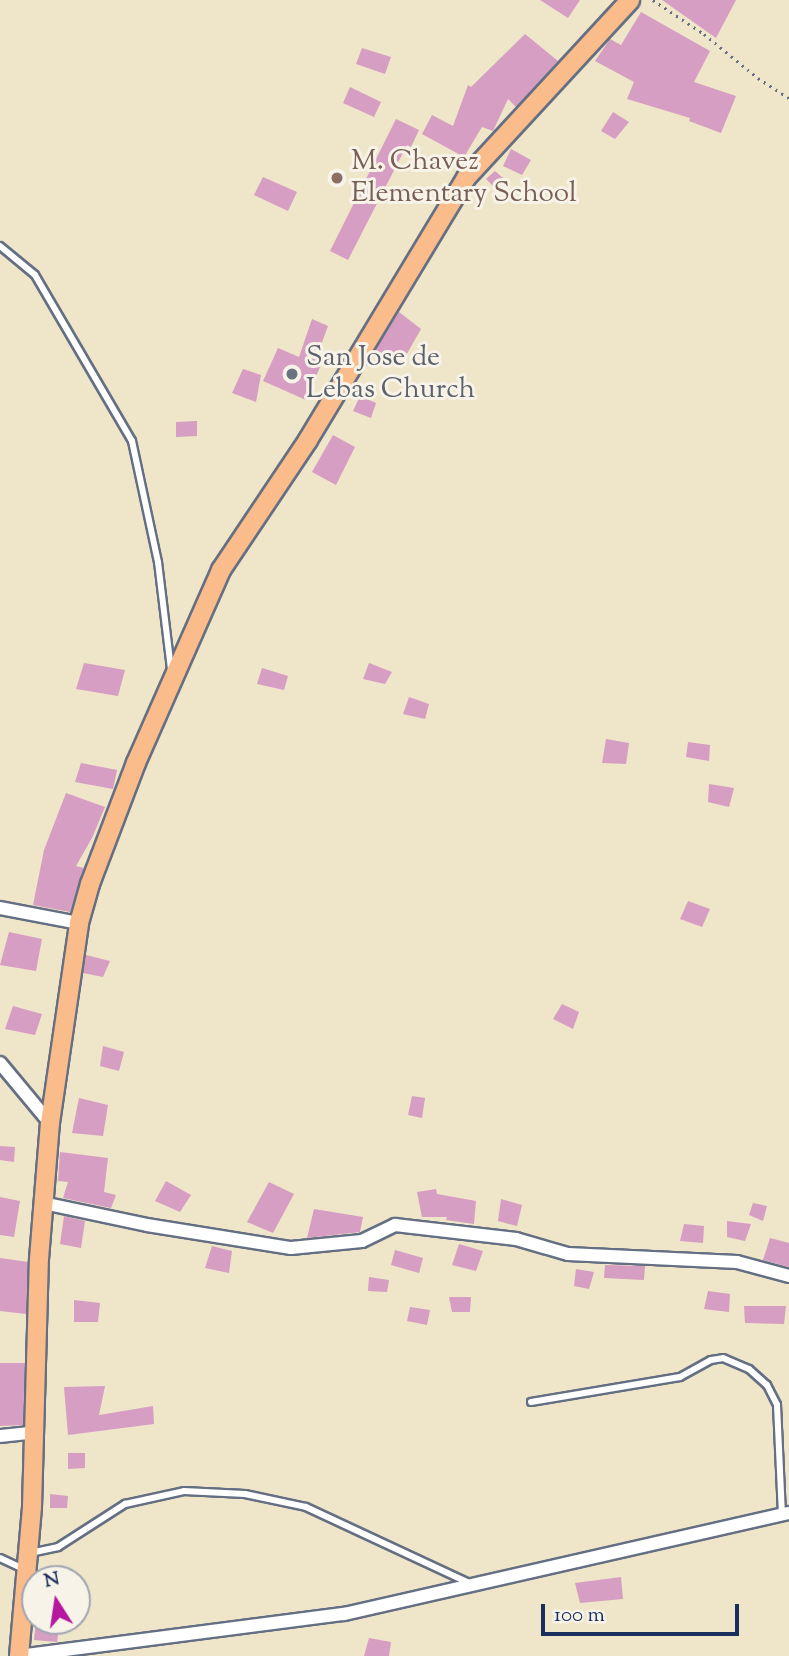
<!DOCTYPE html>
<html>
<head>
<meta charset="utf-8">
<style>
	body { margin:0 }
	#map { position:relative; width:789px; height:1656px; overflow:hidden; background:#efe5c9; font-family:"Sorts Mill Goudy",serif }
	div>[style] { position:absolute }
	.building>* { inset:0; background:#d69ec2 }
	.path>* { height:2.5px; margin-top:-1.25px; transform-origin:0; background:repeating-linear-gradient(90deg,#656f83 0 2px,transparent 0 7px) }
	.roads { filter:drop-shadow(2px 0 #656f83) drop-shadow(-2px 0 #656f83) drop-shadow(0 2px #656f83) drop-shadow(0 -2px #656f83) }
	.lane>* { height:6px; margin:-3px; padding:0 3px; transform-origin:3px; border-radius:3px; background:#fff }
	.street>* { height:12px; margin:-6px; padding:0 6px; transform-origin:6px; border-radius:6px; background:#fff }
	.primary>* { height:18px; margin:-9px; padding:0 9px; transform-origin:9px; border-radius:9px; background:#fabc8b }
	.dots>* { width:19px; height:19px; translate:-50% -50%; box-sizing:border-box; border:4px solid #f7f3e8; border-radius:50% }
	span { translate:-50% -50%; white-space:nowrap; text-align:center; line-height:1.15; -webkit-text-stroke:6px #f7f3e8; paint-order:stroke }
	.education-label { font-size:28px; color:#785e54 }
	.left { translate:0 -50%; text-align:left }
	.worship-label { font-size:28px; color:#5b616d }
	.north { position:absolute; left:21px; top:1565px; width:70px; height:70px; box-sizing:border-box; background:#f7f3e8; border:2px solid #9fa5b1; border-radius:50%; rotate:348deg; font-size:19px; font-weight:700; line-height:28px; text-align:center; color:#1b2f5e }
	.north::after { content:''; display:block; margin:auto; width:24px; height:32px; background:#b5179e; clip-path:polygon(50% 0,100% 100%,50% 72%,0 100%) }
	.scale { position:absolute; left:541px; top:1604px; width:198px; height:32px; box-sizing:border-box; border:4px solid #1b2f5e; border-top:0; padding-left:9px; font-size:21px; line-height:24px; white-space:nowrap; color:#1b2f5e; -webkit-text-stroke:5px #f7f3e8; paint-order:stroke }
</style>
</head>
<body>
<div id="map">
	<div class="building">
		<div style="clip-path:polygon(540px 0,580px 0,568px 18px)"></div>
		<div style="clip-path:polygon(662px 0,736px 0,716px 38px)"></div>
		<div style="clip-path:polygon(641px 12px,710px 51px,694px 82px,736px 96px,721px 133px,689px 121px,690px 118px,627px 99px,634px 82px,595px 61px,610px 39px,621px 45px)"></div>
		<div style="clip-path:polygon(525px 34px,558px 61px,516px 107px,508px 99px,493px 131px,482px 127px,464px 157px,422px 134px,432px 115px,453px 126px,468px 85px,471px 87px)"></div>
		<div style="clip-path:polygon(362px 48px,391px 57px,385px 74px,356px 64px)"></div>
		<div style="clip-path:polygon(350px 87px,381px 102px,374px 117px,343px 103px)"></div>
		<div style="clip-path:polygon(613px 112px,629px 122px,615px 139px,601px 131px)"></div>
		<div style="clip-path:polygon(396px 119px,419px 130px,411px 147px,407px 145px,348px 260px,330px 251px)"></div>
		<div style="clip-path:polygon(511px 149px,531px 160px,522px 175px,503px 166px)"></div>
		<div style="clip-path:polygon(495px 171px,503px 178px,496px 189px,486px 179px)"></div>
		<div style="clip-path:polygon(263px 177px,297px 192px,288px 211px,254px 195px)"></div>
		<div style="clip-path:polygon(399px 312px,421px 329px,400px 366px,375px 350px)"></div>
		<div style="clip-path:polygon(312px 319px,328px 326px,314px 364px,320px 367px,306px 400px,263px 381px,278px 348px,299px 357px)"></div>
		<div style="clip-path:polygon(243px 369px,261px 375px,256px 402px,232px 393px)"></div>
		<div style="clip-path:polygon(360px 396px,376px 403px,371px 418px,353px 411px)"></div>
		<div style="clip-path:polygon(197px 421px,197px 436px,176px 437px,176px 422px)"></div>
		<div style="clip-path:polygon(333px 435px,355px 447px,336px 485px,312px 472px)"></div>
		<div style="clip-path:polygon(84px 663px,125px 670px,118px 696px,76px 689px)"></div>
		<div style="clip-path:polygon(369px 663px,392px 672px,385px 684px,363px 679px)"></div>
		<div style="clip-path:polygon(262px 668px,288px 676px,284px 690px,257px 684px)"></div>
		<div style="clip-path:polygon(409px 697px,429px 704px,425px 719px,403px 714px)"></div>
		<div style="clip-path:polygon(606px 739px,629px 743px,626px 764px,602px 763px)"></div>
		<div style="clip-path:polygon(688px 742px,710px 745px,709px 761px,686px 757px)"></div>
		<div style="clip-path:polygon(81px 763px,117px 770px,113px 789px,75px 782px)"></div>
		<div style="clip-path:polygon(709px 784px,734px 788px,729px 807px,708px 802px)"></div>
		<div style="clip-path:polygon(66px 793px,105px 807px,92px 838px,76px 866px,84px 868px,70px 912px,33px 905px,44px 850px)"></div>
		<div style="clip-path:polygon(688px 901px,710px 909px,702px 927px,680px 919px)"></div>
		<div style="clip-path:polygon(9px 932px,42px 939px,36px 971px,0 965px)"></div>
		<div style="clip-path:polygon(86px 955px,110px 961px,103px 977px,83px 973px)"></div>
		<div style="clip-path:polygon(562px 1004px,579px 1012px,573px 1029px,553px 1019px)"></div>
		<div style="clip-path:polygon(13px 1006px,42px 1014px,35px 1035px,5px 1029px)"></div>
		<div style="clip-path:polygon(103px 1046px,124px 1052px,119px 1071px,100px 1066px)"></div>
		<div style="clip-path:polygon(412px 1096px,425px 1098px,422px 1118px,408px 1115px)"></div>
		<div style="clip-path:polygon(79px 1098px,108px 1105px,103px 1136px,72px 1133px)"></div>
		<div style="clip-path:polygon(0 1146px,15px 1147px,14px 1162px,0 1160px)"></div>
		<div style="clip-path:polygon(60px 1152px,108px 1158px,104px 1192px,116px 1195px,111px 1208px,63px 1198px,68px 1182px,58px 1181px)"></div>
		<div style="clip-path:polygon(166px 1181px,191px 1195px,180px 1212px,155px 1201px)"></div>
		<div style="clip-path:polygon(269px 1182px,294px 1194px,273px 1233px,247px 1222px)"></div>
		<div style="clip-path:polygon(436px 1189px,437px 1194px,476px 1201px,474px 1224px,446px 1220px,447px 1217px,422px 1217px,417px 1192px)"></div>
		<div style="clip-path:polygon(0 1197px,20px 1201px,14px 1237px,0 1235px)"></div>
		<div style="clip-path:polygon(501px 1199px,522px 1205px,517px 1226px,498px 1221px)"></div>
		<div style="clip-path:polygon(753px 1203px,767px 1206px,763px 1221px,749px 1215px)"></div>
		<div style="clip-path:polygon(314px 1209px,363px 1217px,360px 1232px,307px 1238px)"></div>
		<div style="clip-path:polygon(64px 1216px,85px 1221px,81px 1248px,60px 1244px)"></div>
		<div style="clip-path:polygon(727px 1221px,751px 1224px,745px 1241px,727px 1237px)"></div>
		<div style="clip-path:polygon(684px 1224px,704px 1226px,703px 1243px,680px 1241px)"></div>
		<div style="clip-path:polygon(770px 1238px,789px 1243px,789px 1267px,763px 1260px)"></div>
		<div style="clip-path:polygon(459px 1244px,483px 1251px,476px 1271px,452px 1265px)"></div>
		<div style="clip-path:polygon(212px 1246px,232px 1251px,229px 1273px,205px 1268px)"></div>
		<div style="clip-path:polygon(395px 1250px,423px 1258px,419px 1273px,391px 1265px)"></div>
		<div style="clip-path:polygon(0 1258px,28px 1262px,26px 1314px,0 1311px)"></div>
		<div style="clip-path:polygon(605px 1265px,645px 1266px,644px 1280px,604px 1278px)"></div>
		<div style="clip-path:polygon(576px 1269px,594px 1272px,589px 1289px,574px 1286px)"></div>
		<div style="clip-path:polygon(369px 1277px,389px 1280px,387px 1292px,368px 1291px)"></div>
		<div style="clip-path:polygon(708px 1291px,730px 1294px,729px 1312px,704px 1309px)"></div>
		<div style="clip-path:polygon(449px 1297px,471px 1297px,470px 1312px,452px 1312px)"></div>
		<div style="clip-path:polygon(74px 1300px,100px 1303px,98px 1322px,74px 1322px)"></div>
		<div style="clip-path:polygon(744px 1306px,786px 1306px,784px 1324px,745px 1323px)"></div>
		<div style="clip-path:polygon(410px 1307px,430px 1310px,427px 1325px,407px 1321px)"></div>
		<div style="clip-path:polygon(0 1363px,25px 1363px,23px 1425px,0 1426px)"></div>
		<div style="clip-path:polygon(105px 1386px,99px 1415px,153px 1406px,154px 1424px,68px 1435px,64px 1387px)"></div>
		<div style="clip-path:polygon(68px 1453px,85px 1453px,85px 1468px,68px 1469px)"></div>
		<div style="clip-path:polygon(50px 1494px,68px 1496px,67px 1508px,50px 1508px)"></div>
		<div style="clip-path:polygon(621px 1577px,623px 1599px,580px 1603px,575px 1583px)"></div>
		<div style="clip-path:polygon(36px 1621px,60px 1621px,57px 1642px,34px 1640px)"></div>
		<div style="clip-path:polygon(369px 1638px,391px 1642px,389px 1656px,364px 1656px)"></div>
	</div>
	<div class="path">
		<div style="left:653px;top:0;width:61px;rotate:33.7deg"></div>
		<div style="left:704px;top:34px;width:70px;rotate:39.2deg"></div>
		<div style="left:758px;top:78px;width:37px;rotate:33deg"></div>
	</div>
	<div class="roads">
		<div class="lane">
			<div style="left:0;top:246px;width:45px;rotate:39.6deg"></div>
			<div style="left:35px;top:275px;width:192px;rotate:59.7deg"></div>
			<div style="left:132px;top:441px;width:124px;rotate:77.9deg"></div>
			<div style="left:158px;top:562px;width:109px;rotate:83.1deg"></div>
			<div style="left:531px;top:1402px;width:151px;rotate:-9.5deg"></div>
			<div style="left:680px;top:1377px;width:35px;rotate:-29deg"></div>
			<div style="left:711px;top:1360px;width:12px;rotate:-9deg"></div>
			<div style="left:723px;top:1358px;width:28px;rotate:23deg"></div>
			<div style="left:749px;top:1369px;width:24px;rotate:42deg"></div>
			<div style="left:767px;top:1385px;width:22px;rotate:63deg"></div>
			<div style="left:777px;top:1405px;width:109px;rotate:87.4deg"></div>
			<div style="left:30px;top:1553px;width:29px;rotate:-12deg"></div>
			<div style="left:58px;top:1547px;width:80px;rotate:-32.7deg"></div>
			<div style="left:125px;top:1504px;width:60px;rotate:-12.4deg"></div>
			<div style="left:184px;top:1491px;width:61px;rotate:2.8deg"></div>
			<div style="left:245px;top:1494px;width:62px;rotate:12deg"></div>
			<div style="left:306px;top:1507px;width:180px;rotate:25deg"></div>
			<div style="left:0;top:1558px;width:26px;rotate:25deg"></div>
		</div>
		<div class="street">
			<div style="left:0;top:908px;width:80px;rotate:10.8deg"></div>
			<div style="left:0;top:1063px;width:78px;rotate:50.2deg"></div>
			<div style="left:43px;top:1203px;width:106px;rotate:11.9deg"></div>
			<div style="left:147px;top:1225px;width:146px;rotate:9.1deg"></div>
			<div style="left:291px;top:1248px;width:71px;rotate:-5.6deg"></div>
			<div style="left:362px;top:1241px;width:37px;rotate:-26deg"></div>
			<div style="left:395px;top:1225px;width:122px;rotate:6.6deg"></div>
			<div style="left:516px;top:1239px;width:54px;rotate:16.1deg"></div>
			<div style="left:568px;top:1254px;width:169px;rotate:2.7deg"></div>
			<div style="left:737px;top:1262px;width:54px;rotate:15.1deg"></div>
			<div style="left:0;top:1436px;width:36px;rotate:-6deg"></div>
			<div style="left:19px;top:1656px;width:328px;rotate:-7.4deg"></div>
			<div style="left:344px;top:1614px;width:456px;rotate:-12.8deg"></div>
		</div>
		<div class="primary">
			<div style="left:19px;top:1656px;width:150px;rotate:-85deg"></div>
			<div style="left:32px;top:1507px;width:248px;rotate:-88.4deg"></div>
			<div style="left:39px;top:1259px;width:136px;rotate:-85.4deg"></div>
			<div style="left:50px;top:1123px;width:202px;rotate:-81.7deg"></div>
			<div style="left:79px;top:923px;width:41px;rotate:-74.2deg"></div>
			<div style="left:90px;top:884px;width:129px;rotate:-69.2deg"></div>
			<div style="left:136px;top:763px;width:211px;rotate:-66.2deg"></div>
			<div style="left:221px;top:570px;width:156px;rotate:-56.2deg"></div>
			<div style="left:308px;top:440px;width:306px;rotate:-58.9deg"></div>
			<div style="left:466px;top:178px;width:242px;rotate:-47.3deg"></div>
		</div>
	</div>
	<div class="dots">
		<div style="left:337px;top:178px;background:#8d6e63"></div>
		<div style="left:292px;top:374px;background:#6b7280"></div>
	</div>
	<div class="education-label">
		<span class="left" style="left:351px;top:178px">M. Chavez<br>Elementary School</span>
	</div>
	<div class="worship-label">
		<span class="left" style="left:306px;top:374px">San Jose de<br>Lebas Church</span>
	</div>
	<div class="north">N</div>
	<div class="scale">100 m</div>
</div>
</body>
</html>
